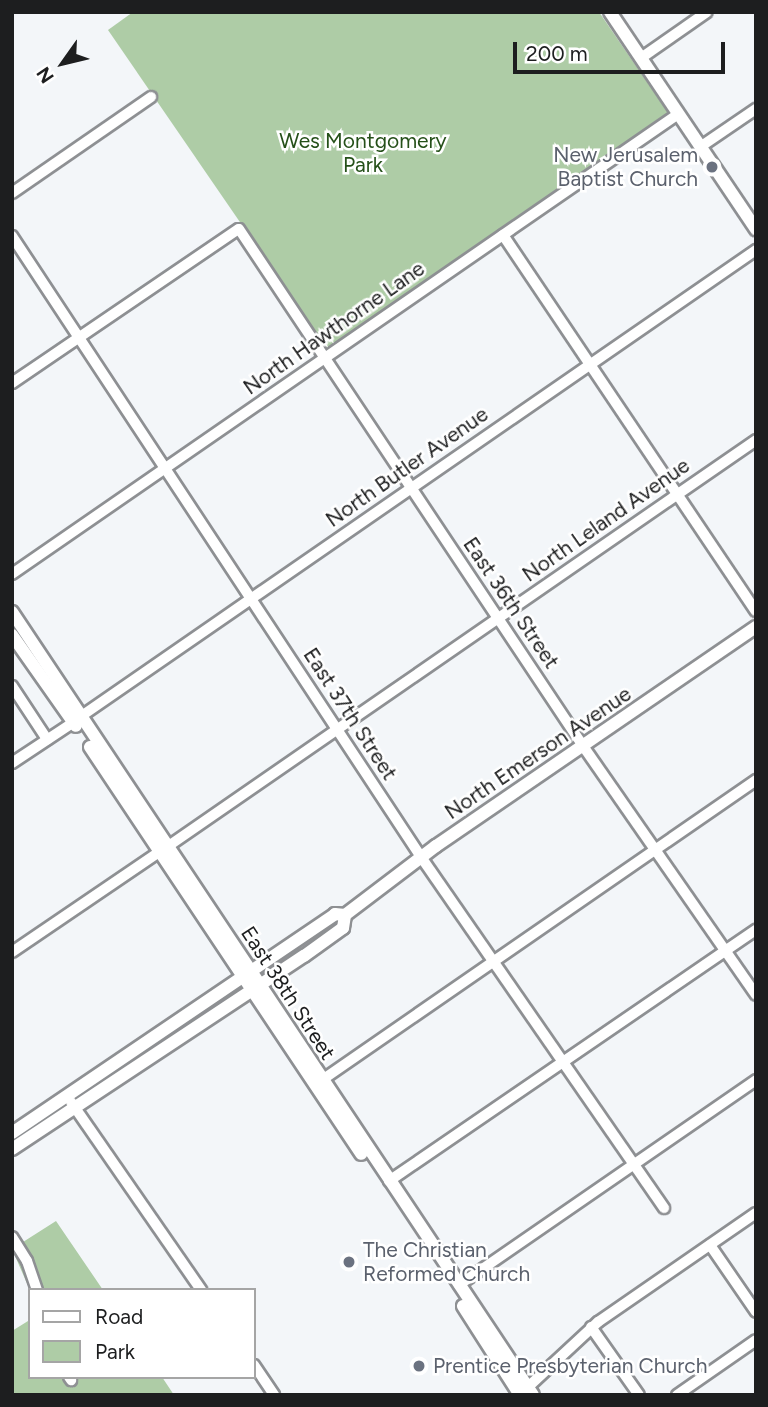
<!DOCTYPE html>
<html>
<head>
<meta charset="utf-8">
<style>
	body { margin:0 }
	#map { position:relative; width:768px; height:1407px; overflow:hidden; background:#f3f6f9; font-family:Figtree,sans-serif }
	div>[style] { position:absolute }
	.green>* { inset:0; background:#aecca6 }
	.roads { filter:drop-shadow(2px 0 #8e9093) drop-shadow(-2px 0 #8e9093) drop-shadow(0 2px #8e9093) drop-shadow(0 -2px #8e9093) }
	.minor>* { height:10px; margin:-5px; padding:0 5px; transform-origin:5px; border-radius:5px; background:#fff }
	.major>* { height:12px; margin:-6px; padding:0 6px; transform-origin:6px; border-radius:6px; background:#fff }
	.dots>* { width:19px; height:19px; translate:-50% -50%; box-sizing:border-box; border:4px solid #fff; border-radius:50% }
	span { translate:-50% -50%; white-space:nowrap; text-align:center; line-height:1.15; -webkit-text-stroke:5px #fff; paint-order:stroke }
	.park-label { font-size:21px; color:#255019 }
	.worship-label { font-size:21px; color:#5b616d }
	.right { translate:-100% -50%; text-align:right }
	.left { translate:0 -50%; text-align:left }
	.street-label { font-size:21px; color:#1d1e1f }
	.frame { position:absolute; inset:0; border:14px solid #1d1e1f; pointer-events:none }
	.legend { position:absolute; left:28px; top:1288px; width:228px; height:91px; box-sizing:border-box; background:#fff; border:2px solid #a5a5a5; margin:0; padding:9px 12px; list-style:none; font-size:21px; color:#1d1e1f }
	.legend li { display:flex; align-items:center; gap:14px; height:35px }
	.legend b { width:35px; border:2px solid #a5a5a5 }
	.north { position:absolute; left:28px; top:28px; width:70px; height:70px; -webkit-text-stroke:5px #fff; paint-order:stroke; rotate:236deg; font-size:19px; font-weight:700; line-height:28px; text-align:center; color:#1d1e1f }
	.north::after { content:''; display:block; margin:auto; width:24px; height:32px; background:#1d1e1f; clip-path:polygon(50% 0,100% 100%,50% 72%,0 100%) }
	.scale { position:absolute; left:513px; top:42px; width:212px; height:32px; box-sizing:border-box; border:4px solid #1d1e1f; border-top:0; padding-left:9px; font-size:21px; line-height:24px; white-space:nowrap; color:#1d1e1f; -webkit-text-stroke:5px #fff; paint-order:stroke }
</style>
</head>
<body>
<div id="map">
	<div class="green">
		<div style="clip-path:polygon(133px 12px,599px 12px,669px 114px,327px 349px,108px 30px)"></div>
		<div style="clip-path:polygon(56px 1221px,103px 1290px,30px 1290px,30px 1304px,29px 1288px,12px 1249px)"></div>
		<div style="clip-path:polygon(30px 1310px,30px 1377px,162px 1377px,174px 1395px,12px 1395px,12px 1331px,28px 1321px)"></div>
	</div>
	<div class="roads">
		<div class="minor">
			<div style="left:641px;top:58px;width:80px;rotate:-34.9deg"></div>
			<div style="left:700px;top:147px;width:68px;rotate:-34.2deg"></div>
			<div style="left:12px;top:193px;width:169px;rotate:-34.6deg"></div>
			<div style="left:503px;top:235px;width:453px;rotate:56.1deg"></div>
			<div style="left:12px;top:236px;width:744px;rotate:56.63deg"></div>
			<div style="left:421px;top:857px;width:427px;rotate:55.3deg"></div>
			<div style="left:12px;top:383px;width:274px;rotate:-34.2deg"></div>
			<div style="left:239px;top:229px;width:621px;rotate:56.36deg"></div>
			<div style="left:583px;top:746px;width:303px;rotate:55.2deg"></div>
			<div style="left:12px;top:574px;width:809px;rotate:-34.63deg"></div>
			<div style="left:12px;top:686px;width:64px;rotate:56.6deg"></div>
			<div style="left:80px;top:717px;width:822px;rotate:-34.64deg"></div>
			<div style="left:12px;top:763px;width:74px;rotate:-33.5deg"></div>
			<div style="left:167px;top:847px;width:716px;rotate:-34.64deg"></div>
			<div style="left:12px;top:952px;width:178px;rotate:-34.2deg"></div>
			<div style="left:322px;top:1080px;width:528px;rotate:-34.65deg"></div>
			<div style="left:71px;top:1102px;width:229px;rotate:55.3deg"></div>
			<div style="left:389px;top:1181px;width:445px;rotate:-34.4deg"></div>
			<div style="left:12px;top:1237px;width:28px;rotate:58deg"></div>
			<div style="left:27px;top:1261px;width:31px;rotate:71deg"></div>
			<div style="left:710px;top:1245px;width:81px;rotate:55.5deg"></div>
			<div style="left:459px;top:1285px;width:361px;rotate:-34.6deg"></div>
			<div style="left:591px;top:1327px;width:83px;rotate:54.8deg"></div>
			<div style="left:254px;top:1365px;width:36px;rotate:56deg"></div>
			<div style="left:69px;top:1377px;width:4px;rotate:56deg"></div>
			<div style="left:528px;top:1387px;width:96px;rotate:-42.9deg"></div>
			<div style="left:598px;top:1322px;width:192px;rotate:-34.6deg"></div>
			<div style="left:677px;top:1395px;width:96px;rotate:-34.8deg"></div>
		</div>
		<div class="major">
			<div style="left:610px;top:12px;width:262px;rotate:56.1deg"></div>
			<div style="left:12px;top:612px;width:940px;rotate:56.36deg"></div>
			<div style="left:12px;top:635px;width:111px;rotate:54.9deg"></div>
			<div style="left:90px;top:747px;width:489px;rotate:56.3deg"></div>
			<div style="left:12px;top:1133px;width:390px;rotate:-34.1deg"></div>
			<div style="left:335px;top:914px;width:10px;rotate:6deg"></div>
			<div style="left:345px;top:915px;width:114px;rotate:-37.2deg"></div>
			<div style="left:436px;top:846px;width:388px;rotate:-34.4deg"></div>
			<div style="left:12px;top:1149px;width:350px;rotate:-33.5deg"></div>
			<div style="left:304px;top:956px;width:48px;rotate:-35.7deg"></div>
			<div style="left:343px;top:928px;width:13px;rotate:-81deg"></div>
			<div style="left:463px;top:1306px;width:106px;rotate:57.4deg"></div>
		</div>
	</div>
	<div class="dots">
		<div style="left:712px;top:167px;background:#6b7280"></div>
		<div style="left:349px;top:1262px;background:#6b7280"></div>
		<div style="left:419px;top:1366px;background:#6b7280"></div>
	</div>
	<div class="park-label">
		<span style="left:363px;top:153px">Wes Montgomery<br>Park</span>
	</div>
	<div class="worship-label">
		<span class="right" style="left:698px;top:167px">New Jerusalem<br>Baptist Church</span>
		<span class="left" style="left:363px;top:1262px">The Christian<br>Reformed Church</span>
		<span class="left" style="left:433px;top:1366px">Prentice Presbyterian Church</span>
	</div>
	<div class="street-label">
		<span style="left:334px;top:328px;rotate:-35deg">North Hawthorne Lane</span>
		<span style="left:407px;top:467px;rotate:-35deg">North Butler Avenue</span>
		<span style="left:606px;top:520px;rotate:-35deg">North Leland Avenue</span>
		<span style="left:511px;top:603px;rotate:56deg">East 36th Street</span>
		<span style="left:350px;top:714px;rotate:57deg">East 37th Street</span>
		<span style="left:538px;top:753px;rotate:-34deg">North Emerson Avenue</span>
		<span style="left:288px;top:993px;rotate:57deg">East 38th Street</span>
	</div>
	<div class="frame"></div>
	<ul class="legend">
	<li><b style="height:9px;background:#fff"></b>Road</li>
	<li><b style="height:19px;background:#aecca6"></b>Park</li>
	</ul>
	<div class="north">N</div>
	<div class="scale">200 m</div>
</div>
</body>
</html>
